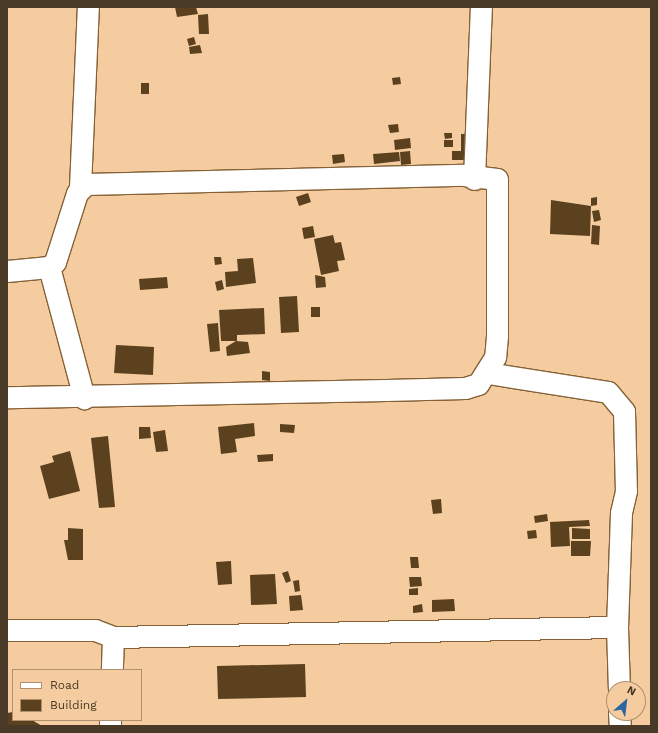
<!DOCTYPE html>
<html>
<head>
<meta charset="utf-8">
<style>
	body { margin:0 }
	#map { position:relative; width:658px; height:733px; overflow:hidden; background:#f4cc9f; font-family:"Work Sans",sans-serif }
	div>[style] { position:absolute }
	.building>* { inset:0; background:#5c411f }
	.roads { filter:drop-shadow(1px 0 #856137) drop-shadow(-1px 0 #856137) drop-shadow(0 1px #856137) drop-shadow(0 -1px #856137) }
	.minor>* { height:21px; margin:-10.5px; padding:0 10.5px; transform-origin:10.5px; border-radius:10.5px; background:#fff }
	span { translate:-50% -50%; white-space:nowrap; text-align:center; line-height:1.15; -webkit-text-stroke:4px #f4cc9f; paint-order:stroke }
	.frame { position:absolute; inset:0; border:8px solid #493927; pointer-events:none }
	.legend { position:absolute; left:12px; top:669px; width:130px; height:52px; box-sizing:border-box; background:#f4cc9f; border:1px solid #b0916f; margin:0; padding:5px 7px; list-style:none; font-size:12px; color:#493927 }
	.legend li { display:flex; align-items:center; gap:8px; height:20px }
	.legend b { width:20px; border:1px solid #b0916f }
	.north { position:absolute; left:606px; top:681px; width:40px; height:40px; box-sizing:border-box; background:#f4cc9f; border:1px solid #b0916f; border-radius:50%; rotate:28deg; font-size:11px; font-weight:700; line-height:16px; text-align:center; color:#493927 }
	.north::after { content:''; display:block; margin:auto; width:14px; height:18px; background:#2c689f; clip-path:polygon(50% 0,100% 100%,50% 72%,0 100%) }
</style>
</head>
<body>
<div id="map">
	<div class="building">
		<div style="clip-path:polygon(175px 7px,196px 7px,198px 14px,177px 17px)"></div>
		<div style="clip-path:polygon(208px 14px,209px 34px,199px 34px,198px 15px)"></div>
		<div style="clip-path:polygon(194px 37px,196px 44px,189px 46px,187px 39px)"></div>
		<div style="clip-path:polygon(200px 45px,202px 53px,190px 54px,189px 47px)"></div>
		<div style="clip-path:polygon(400px 77px,401px 84px,393px 85px,392px 78px)"></div>
		<div style="clip-path:polygon(141px 83px,149px 83px,149px 94px,141px 94px)"></div>
		<div style="clip-path:polygon(398px 124px,399px 132px,390px 133px,388px 125px)"></div>
		<div style="clip-path:polygon(444px 133px,452px 133px,452px 138px,445px 139px)"></div>
		<div style="clip-path:polygon(461px 134px,473px 134px,473px 160px,452px 160px,452px 151px,461px 151px)"></div>
		<div style="clip-path:polygon(410px 138px,411px 148px,395px 150px,394px 140px)"></div>
		<div style="clip-path:polygon(444px 140px,453px 140px,453px 147px,444px 147px)"></div>
		<div style="clip-path:polygon(410px 151px,411px 164px,401px 165px,400px 152px)"></div>
		<div style="clip-path:polygon(399px 152px,400px 161px,374px 164px,373px 154px)"></div>
		<div style="clip-path:polygon(344px 154px,345px 162px,333px 164px,332px 155px)"></div>
		<div style="clip-path:polygon(308px 193px,311px 202px,299px 206px,296px 197px)"></div>
		<div style="clip-path:polygon(597px 197px,597px 205px,591px 206px,591px 198px)"></div>
		<div style="clip-path:polygon(551px 200px,591px 206px,590px 236px,550px 234px)"></div>
		<div style="clip-path:polygon(599px 210px,601px 220px,594px 222px,592px 211px)"></div>
		<div style="clip-path:polygon(592px 225px,600px 226px,599px 245px,591px 244px)"></div>
		<div style="clip-path:polygon(313px 226px,315px 237px,304px 239px,302px 228px)"></div>
		<div style="clip-path:polygon(333px 235px,335px 243px,341px 242px,345px 260px,337px 261px,339px 271px,321px 275px,314px 239px)"></div>
		<div style="clip-path:polygon(214px 257px,221px 257px,222px 264px,215px 265px)"></div>
		<div style="clip-path:polygon(253px 258px,256px 283px,226px 287px,225px 272px,238px 271px,237px 259px)"></div>
		<div style="clip-path:polygon(315px 275px,325px 277px,326px 287px,316px 288px)"></div>
		<div style="clip-path:polygon(167px 277px,168px 288px,140px 290px,139px 279px)"></div>
		<div style="clip-path:polygon(222px 280px,224px 289px,217px 291px,215px 282px)"></div>
		<div style="clip-path:polygon(297px 296px,299px 332px,281px 333px,279px 297px)"></div>
		<div style="clip-path:polygon(311px 307px,320px 307px,320px 317px,311px 317px)"></div>
		<div style="clip-path:polygon(264px 308px,265px 334px,237px 335px,237px 341px,221px 341px,219px 310px)"></div>
		<div style="clip-path:polygon(218px 323px,220px 351px,210px 352px,207px 324px)"></div>
		<div style="clip-path:polygon(236px 341px,248px 342px,250px 353px,227px 356px,226px 347px)"></div>
		<div style="clip-path:polygon(116px 345px,154px 347px,153px 375px,114px 373px)"></div>
		<div style="clip-path:polygon(262px 371px,270px 372px,270px 381px,262px 380px)"></div>
		<div style="clip-path:polygon(254px 423px,255px 436px,235px 439px,237px 452px,221px 454px,218px 427px)"></div>
		<div style="clip-path:polygon(280px 424px,295px 425px,294px 433px,280px 432px)"></div>
		<div style="clip-path:polygon(139px 427px,150px 427px,151px 438px,139px 439px)"></div>
		<div style="clip-path:polygon(165px 430px,168px 451px,156px 452px,153px 432px)"></div>
		<div style="clip-path:polygon(108px 436px,115px 507px,99px 508px,91px 438px)"></div>
		<div style="clip-path:polygon(70px 451px,80px 491px,49px 499px,40px 466px,54px 462px,52px 456px)"></div>
		<div style="clip-path:polygon(273px 454px,273px 461px,258px 462px,257px 455px)"></div>
		<div style="clip-path:polygon(441px 499px,442px 513px,433px 514px,431px 500px)"></div>
		<div style="clip-path:polygon(547px 514px,548px 521px,535px 523px,534px 516px)"></div>
		<div style="clip-path:polygon(589px 520px,590px 526px,569px 527px,570px 546px,551px 547px,550px 522px)"></div>
		<div style="clip-path:polygon(68px 528px,83px 529px,83px 560px,68px 560px,64px 540px,68px 540px)"></div>
		<div style="clip-path:polygon(572px 528px,590px 529px,590px 539px,572px 539px)"></div>
		<div style="clip-path:polygon(536px 530px,537px 538px,528px 539px,527px 531px)"></div>
		<div style="clip-path:polygon(571px 541px,591px 541px,590px 556px,571px 556px)"></div>
		<div style="clip-path:polygon(410px 557px,418px 557px,419px 568px,411px 568px)"></div>
		<div style="clip-path:polygon(231px 561px,232px 584px,218px 585px,216px 562px)"></div>
		<div style="clip-path:polygon(288px 571px,291px 581px,286px 583px,282px 573px)"></div>
		<div style="clip-path:polygon(275px 574px,277px 604px,251px 605px,250px 575px)"></div>
		<div style="clip-path:polygon(409px 577px,421px 577px,422px 586px,410px 587px)"></div>
		<div style="clip-path:polygon(299px 580px,300px 591px,295px 592px,293px 581px)"></div>
		<div style="clip-path:polygon(418px 588px,418px 595px,409px 595px,409px 589px)"></div>
		<div style="clip-path:polygon(301px 595px,303px 610px,290px 611px,289px 596px)"></div>
		<div style="clip-path:polygon(454px 599px,455px 611px,432px 612px,432px 600px)"></div>
		<div style="clip-path:polygon(422px 604px,423px 612px,413px 613px,413px 606px)"></div>
		<div style="clip-path:polygon(305px 664px,306px 697px,218px 699px,217px 666px)"></div>
		<div style="clip-path:polygon(13px 712px,13px 720px,32px 720px,42px 726px,7px 726px,7px 713px)"></div>
	</div>
	<div class="roads">
		<div class="minor">
			<div style="left:474px;top:179px;width:172px;rotate:-87.7deg"></div>
			<div style="left:80px;top:187px;width:180px;rotate:-87.5deg"></div>
			<div style="left:49px;top:267px;width:136px;rotate:75deg"></div>
			<div style="left:7px;top:271px;width:42px;rotate:-5.4deg"></div>
			<div style="left:49px;top:267px;width:8px;rotate:-40deg"></div>
			<div style="left:55px;top:262px;width:72px;rotate:-72.3deg"></div>
			<div style="left:77px;top:193px;width:13px;rotate:-45deg"></div>
			<div style="left:86px;top:184px;width:378px;rotate:-1.4deg"></div>
			<div style="left:464px;top:175px;width:33px;rotate:7deg"></div>
			<div style="left:497px;top:179px;width:157px;rotate:90deg"></div>
			<div style="left:497px;top:336px;width:21px;rotate:95deg"></div>
			<div style="left:495px;top:357px;width:32px;rotate:122deg"></div>
			<div style="left:478px;top:384px;width:14px;rotate:163deg"></div>
			<div style="left:465px;top:388px;width:79px;rotate:178.5deg"></div>
			<div style="left:386px;top:390px;width:379px;rotate:178.9deg"></div>
			<div style="left:488px;top:373px;width:121px;rotate:9deg"></div>
			<div style="left:608px;top:392px;width:25px;rotate:50deg"></div>
			<div style="left:624px;top:411px;width:80px;rotate:88.6deg"></div>
			<div style="left:626px;top:491px;width:23px;rotate:103deg"></div>
			<div style="left:621px;top:513px;width:114px;rotate:92deg"></div>
			<div style="left:7px;top:630px;width:88px"></div>
			<div style="left:95px;top:630px;width:19px;rotate:21deg"></div>
			<div style="left:113px;top:637px;width:33px;rotate:92deg"></div>
			<div style="left:113px;top:637px;width:504px;rotate:-1.14deg"></div>
			<div style="left:617px;top:627px;width:62px;rotate:88.2deg"></div>
			<div style="left:619px;top:713px;width:13px;rotate:86deg"></div>
			<div style="left:110px;top:726px;width:6px;rotate:-90deg"></div>
		</div>
	</div>
	<div class="frame"></div>
	<ul class="legend">
	<li><b style="height:5px;background:#fff"></b>Road</li>
	<li><b style="height:11px;background:#5c411f"></b>Building</li>
	</ul>
	<div class="north">N</div>
</div>
</body>
</html>
